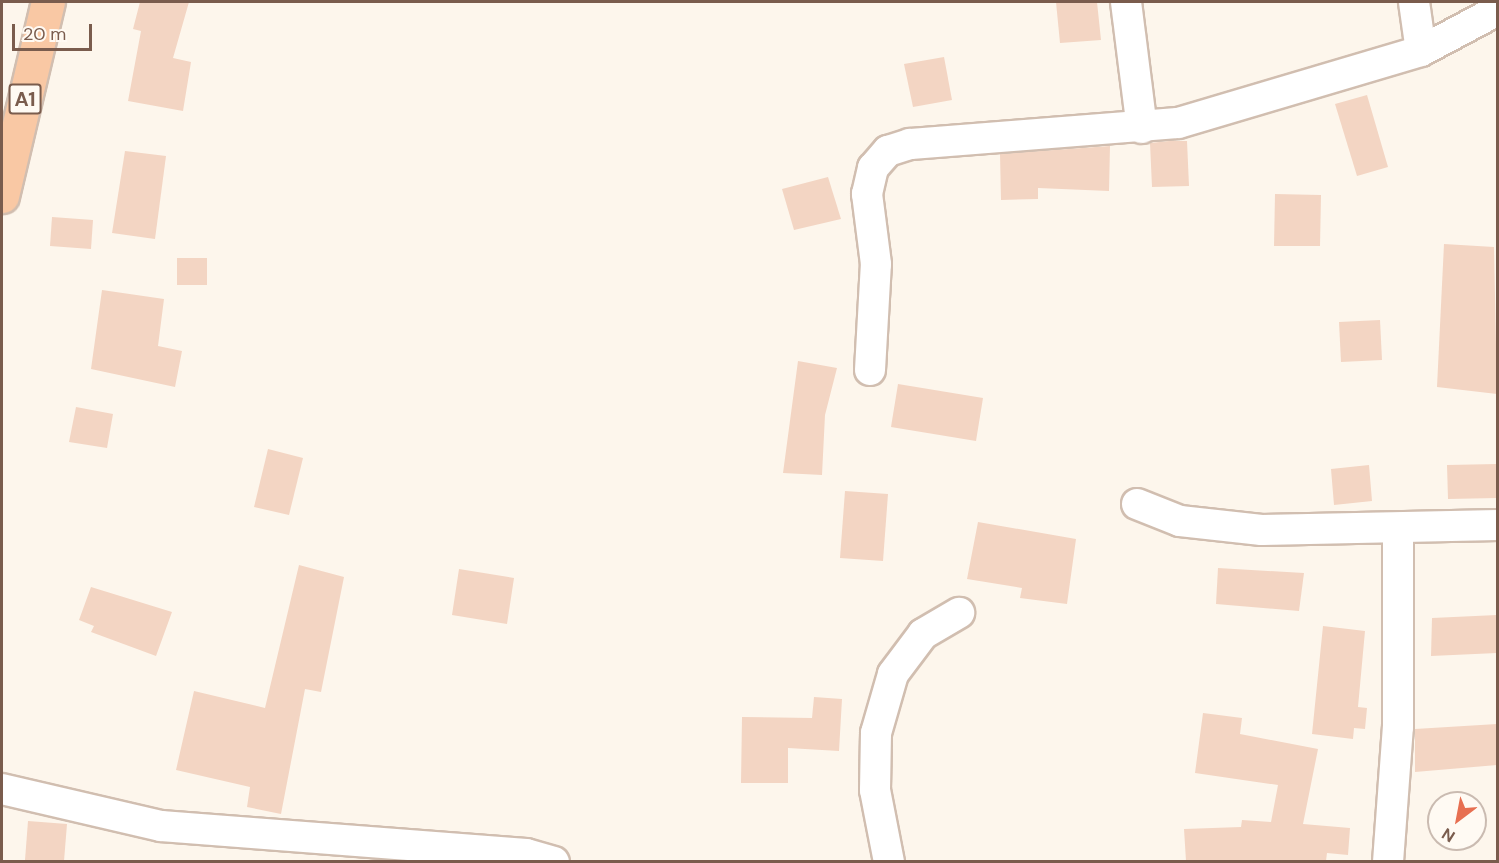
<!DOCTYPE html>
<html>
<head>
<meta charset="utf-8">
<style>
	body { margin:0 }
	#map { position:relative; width:1499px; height:863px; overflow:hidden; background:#fdf6ec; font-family:"DM Sans",sans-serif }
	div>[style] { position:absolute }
	.building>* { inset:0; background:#f3d5c3 }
	.roads { filter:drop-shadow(2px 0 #d1beb0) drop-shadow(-2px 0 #d1beb0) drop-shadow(0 2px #d1beb0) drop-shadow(0 -2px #d1beb0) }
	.minor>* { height:30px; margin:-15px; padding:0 15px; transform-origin:15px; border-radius:15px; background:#fff }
	.trunk>* { height:33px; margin:-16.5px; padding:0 16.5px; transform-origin:16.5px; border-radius:16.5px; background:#f9c8a4 }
	span { translate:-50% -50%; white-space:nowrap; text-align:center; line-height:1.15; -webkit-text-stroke:6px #fffaf3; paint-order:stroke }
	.shield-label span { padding:2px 4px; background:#fffaf3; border:2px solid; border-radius:4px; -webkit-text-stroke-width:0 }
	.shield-label { font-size:20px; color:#7a5c4d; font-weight:700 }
	.frame { position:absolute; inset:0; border:3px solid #7a5c4d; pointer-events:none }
	.north { position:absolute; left:1427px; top:791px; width:60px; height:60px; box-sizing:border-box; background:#fffaf3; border:2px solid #cabbb1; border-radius:50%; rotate:212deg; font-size:16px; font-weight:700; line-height:24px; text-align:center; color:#7a5c4d }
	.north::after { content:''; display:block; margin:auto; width:21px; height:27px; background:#e76f51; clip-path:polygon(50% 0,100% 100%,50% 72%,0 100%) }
	.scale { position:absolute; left:12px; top:24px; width:80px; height:27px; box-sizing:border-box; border:3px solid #7a5c4d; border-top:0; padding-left:8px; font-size:18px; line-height:21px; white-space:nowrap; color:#7a5c4d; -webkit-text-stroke:4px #fffaf3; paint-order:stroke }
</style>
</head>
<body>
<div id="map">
	<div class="building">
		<div style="clip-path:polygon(140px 2px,189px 2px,173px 58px,191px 62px,183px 111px,128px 101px,141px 31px,133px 29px)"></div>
		<div style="clip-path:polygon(1056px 2px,1097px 2px,1101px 40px,1060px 43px)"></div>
		<div style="clip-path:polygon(944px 57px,952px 100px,913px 107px,904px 64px)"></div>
		<div style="clip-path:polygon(1367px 95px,1388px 167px,1357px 176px,1335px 104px)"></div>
		<div style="clip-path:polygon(1169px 141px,1187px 141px,1189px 186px,1152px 187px,1150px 143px)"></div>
		<div style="clip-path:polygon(1110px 146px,1109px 191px,1038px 188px,1038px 199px,1001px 200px,1000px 154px)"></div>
		<div style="clip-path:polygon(125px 151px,166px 156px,155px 239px,112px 233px)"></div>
		<div style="clip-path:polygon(828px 177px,841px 219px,794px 230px,782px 189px)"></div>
		<div style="clip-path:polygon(1275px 194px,1321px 195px,1320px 246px,1274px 246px)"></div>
		<div style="clip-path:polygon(52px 217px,93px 220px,91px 249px,50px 246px)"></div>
		<div style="clip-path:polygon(1444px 244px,1494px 247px,1497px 394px,1437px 387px)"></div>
		<div style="clip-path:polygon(177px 258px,207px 258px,207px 285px,177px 285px)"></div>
		<div style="clip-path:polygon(102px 290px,164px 299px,158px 346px,182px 351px,175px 387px,91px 369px)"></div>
		<div style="clip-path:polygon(1380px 320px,1382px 360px,1341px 362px,1339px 322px)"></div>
		<div style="clip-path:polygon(798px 361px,837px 368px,825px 415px,822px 475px,783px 473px)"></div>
		<div style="clip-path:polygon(898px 384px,983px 398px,976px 441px,891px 427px)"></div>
		<div style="clip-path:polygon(76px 407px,113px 414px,107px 448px,69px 442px)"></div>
		<div style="clip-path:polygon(268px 449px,303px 458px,289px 515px,254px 507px)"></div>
		<div style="clip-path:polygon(1497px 464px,1497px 498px,1448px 499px,1447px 465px)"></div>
		<div style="clip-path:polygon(1369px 465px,1372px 501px,1334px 505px,1331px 469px)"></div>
		<div style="clip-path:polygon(845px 491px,888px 494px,883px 561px,840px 558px)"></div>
		<div style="clip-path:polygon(978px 522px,1076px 539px,1067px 604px,1020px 598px,1022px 588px,967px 579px)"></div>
		<div style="clip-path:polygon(299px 565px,344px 577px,321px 692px,305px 689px,281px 814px,247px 807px,250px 787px,176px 770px,194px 691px,265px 708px)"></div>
		<div style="clip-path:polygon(1218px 568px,1304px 573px,1299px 611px,1216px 604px)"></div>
		<div style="clip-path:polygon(459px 569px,514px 578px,507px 624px,452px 615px)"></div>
		<div style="clip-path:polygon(91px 587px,172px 612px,156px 656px,91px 632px,94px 626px,79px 620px)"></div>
		<div style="clip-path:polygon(1497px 615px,1497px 653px,1431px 656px,1432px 618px)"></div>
		<div style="clip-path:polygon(1323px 626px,1365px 631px,1358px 707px,1367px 708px,1365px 729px,1354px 728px,1353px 739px,1312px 734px)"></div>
		<div style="clip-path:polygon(814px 697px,842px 699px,839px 751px,788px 748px,788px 783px,741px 783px,742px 717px,812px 718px)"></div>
		<div style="clip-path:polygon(1203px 713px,1242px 718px,1240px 734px,1318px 749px,1303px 824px,1350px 828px,1348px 855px,1327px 853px,1326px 861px,1186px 861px,1184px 829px,1241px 827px,1242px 820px,1271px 822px,1278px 785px,1195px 773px)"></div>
		<div style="clip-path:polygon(1497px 724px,1497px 765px,1415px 772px,1415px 729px)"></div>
		<div style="clip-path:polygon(28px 821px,67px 824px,64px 861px,25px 860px)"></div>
	</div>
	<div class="roads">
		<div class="minor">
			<div style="left:1126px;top:2px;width:127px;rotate:82.8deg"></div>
			<div style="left:1414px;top:2px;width:49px;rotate:81.9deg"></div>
			<div style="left:870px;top:370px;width:106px;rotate:-86.8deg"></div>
			<div style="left:876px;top:264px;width:71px;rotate:-97.3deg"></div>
			<div style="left:867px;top:194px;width:27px;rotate:-77deg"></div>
			<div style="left:873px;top:168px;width:23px;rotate:-49deg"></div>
			<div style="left:888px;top:151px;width:23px;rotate:-18deg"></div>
			<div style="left:910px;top:144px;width:269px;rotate:-4.5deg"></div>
			<div style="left:1178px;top:123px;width:253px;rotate:-16.5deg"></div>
			<div style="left:1421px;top:51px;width:87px;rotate:-28deg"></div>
			<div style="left:1137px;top:504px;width:46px;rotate:21.6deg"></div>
			<div style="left:1180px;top:521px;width:82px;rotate:6.3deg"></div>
			<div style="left:1262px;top:530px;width:236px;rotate:-1.2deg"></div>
			<div style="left:2px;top:789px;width:163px;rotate:13.1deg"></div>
			<div style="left:161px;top:826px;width:366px;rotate:4.4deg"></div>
			<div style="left:526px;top:854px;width:29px;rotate:16deg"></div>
			<div style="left:889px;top:862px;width:73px;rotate:-101deg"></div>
			<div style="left:875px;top:790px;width:57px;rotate:-89deg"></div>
			<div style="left:876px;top:733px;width:61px;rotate:-73.9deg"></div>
			<div style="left:893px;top:674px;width:50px;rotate:-53.1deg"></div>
			<div style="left:923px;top:634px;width:42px;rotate:-30.3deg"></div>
			<div style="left:1388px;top:862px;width:135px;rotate:-85.8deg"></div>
			<div style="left:1398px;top:727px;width:199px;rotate:-90deg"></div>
		</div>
		<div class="trunk">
			<div style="left:2px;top:196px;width:199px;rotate:-76.7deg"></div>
		</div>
	</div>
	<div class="shield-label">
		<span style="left:25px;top:99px">A1</span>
	</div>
	<div class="frame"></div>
	<div class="north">N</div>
	<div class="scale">20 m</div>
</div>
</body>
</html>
